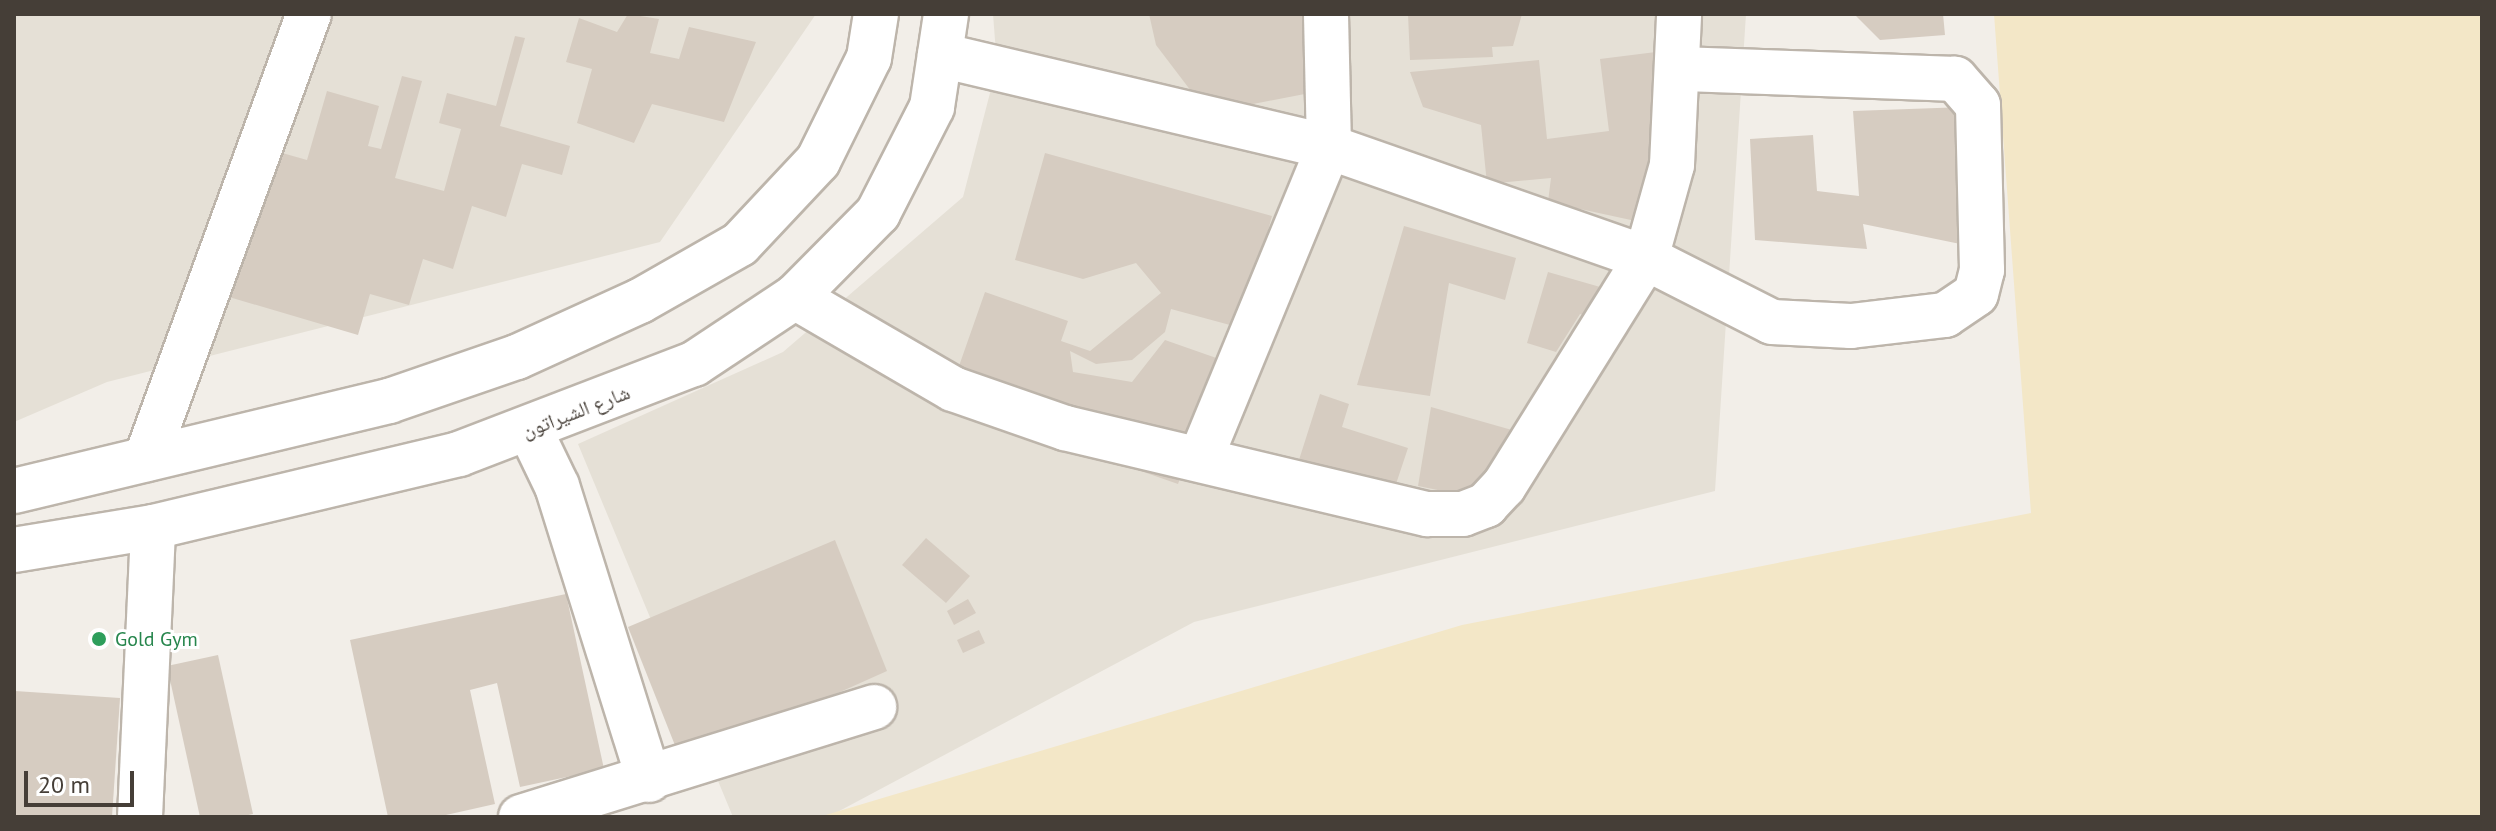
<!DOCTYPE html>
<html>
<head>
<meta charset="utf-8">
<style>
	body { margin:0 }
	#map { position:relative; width:2496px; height:831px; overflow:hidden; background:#f2eee8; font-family:"PT Sans","Noto Naskh Arabic",sans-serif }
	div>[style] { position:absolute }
	.residential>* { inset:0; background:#e5e0d6 }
	.sand>* { inset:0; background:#f3e7c7 }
	.building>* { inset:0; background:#d6ccc1 }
	.roads { filter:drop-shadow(2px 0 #bdb5ab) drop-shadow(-2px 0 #bdb5ab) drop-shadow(0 2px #bdb5ab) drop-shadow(0 -2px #bdb5ab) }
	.minor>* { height:44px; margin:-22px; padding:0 22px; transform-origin:22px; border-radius:22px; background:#fff }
	.dots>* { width:22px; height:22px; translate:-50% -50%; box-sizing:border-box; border:4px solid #fff; border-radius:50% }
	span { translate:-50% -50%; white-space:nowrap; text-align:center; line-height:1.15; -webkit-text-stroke:6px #fff; paint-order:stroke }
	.street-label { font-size:20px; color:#453e37 }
	.leisure-label { font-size:20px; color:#27864d }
	.left { translate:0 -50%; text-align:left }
	.frame { position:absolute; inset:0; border:16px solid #453e37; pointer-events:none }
	.scale { position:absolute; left:24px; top:771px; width:110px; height:36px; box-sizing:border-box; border:4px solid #453e37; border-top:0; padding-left:10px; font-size:24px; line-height:28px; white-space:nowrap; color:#453e37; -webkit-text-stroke:6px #fff; paint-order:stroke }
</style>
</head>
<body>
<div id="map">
	<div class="residential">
		<div style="clip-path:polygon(14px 14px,816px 14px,660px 242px,107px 382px,14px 422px)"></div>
		<div style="clip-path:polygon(993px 14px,1746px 14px,1715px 491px,1194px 622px,828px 817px,733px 817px,578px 444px,783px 352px,963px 197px,997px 66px)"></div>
	</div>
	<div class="sand">
		<div style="clip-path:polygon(1994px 14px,2482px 14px,2482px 817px,819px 817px,1462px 625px,2031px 513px)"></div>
	</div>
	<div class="building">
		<div style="clip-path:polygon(628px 14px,659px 19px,650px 53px,679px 59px,689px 27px,756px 42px,724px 122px,652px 104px,634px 143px,577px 123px,592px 69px,566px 62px,579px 18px,617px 32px)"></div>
		<div style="clip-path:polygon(1149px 14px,1314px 14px,1315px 92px,1248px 105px,1191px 91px,1156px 45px)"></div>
		<div style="clip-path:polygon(1408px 14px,1522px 14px,1513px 46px,1492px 47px,1493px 57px,1410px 60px)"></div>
		<div style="clip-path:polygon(1854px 14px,1943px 14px,1945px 35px,1880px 40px)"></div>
		<div style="clip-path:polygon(515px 36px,525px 38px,500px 126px,570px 146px,562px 175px,522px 164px,506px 217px,472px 206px,453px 269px,423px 259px,409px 305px,370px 294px,358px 335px,229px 297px,254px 145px,307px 160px,327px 91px,379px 106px,368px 146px,381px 149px,402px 76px,422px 81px,395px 178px,444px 191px,461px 129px,439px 123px,447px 93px,496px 106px)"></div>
		<div style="clip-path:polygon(1656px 52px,1677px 230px,1548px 202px,1551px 178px,1487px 184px,1481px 125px,1423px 107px,1410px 72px,1539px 60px,1547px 139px,1609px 131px,1600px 59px)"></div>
		<div style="clip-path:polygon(1965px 107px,1970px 246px,1863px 224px,1867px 249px,1755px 240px,1750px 139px,1813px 135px,1817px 191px,1859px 196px,1853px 111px)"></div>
		<div style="clip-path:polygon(1045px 153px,1272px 216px,1241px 328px,1171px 309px,1165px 332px,1132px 360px,1096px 364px,1070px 351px,1073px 372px,1132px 382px,1165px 340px,1222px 360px,1178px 484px,946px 403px,985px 292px,1068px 321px,1061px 341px,1090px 351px,1161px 293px,1136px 263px,1083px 279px,1015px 260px)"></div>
		<div style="clip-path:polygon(1404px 226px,1516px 258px,1505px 300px,1449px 283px,1430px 396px,1357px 385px)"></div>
		<div style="clip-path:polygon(1548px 272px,1621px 293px,1605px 321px,1580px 314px,1556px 352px,1527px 343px)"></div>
		<div style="clip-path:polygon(1320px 394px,1349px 404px,1342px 427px,1408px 448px,1393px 493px,1298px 463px)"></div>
		<div style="clip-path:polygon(1431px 407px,1526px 434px,1477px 498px,1418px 486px)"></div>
		<div style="clip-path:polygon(926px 538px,970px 576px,946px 603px,902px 565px)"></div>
		<div style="clip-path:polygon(835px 540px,887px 671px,682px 763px,628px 627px)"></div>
		<div style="clip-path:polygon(566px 594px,604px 769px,520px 787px,497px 683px,470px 690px,495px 804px,437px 817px,388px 817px,350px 640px)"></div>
		<div style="clip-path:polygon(968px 599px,976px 613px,954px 625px,947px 611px)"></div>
		<div style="clip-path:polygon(979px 630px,985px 643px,963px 653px,957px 640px)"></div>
		<div style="clip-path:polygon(218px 655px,253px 814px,239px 817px,200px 817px,167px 666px)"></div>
		<div style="clip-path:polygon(15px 691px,120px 698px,112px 817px,14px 817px)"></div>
	</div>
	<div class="roads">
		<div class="minor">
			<div style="left:940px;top:55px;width:400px;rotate:13.3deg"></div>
			<div style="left:1329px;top:147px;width:336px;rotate:19.3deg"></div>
			<div style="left:1646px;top:258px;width:141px;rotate:26.9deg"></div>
			<div style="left:1772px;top:322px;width:79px;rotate:2.9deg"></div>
			<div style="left:1851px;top:326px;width:95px;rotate:-6.7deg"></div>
			<div style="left:1945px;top:315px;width:37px;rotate:-34deg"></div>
			<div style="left:1976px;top:294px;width:25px;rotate:-76deg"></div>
			<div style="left:1982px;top:270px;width:165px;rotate:-91.4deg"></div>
			<div style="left:1978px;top:105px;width:35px;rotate:-131deg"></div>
			<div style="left:1955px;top:79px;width:275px;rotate:-177.9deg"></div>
			<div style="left:795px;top:297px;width:183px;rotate:30.2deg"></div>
			<div style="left:953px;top:389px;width:119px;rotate:19.2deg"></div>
			<div style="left:1065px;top:428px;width:372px;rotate:13.4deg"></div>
			<div style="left:1427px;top:514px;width:36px"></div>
			<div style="left:1463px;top:514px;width:25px;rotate:-21deg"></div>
			<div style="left:1486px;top:505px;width:26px;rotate:-47deg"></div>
			<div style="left:1504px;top:486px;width:269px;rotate:-58.1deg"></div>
			<div style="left:1646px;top:258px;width:97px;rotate:-74.4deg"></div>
			<div style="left:1672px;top:165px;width:151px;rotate:-87.3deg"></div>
			<div style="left:530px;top:430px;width:62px;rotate:64.3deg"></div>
			<div style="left:557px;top:486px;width:308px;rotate:72.6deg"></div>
			<div style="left:1201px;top:457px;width:335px;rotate:-67.6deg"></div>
			<div style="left:1329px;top:147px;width:133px;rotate:-91.3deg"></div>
			<div style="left:146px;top:459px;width:474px;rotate:-69.9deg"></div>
			<div style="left:14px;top:491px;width:386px;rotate:-13.5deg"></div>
			<div style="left:389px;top:401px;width:135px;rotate:-19deg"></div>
			<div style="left:517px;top:357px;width:135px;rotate:-24.5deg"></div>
			<div style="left:640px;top:301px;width:115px;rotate:-29.7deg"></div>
			<div style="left:740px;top:244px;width:114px;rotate:-46.8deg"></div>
			<div style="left:818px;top:161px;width:115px;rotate:-63.7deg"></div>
			<div style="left:869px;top:58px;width:45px;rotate:-81deg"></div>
			<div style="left:14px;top:550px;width:141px;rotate:-9.4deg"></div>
			<div style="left:153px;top:527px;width:315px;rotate:-13.4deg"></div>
			<div style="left:459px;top:454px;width:252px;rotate:-21deg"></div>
			<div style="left:694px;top:364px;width:121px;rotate:-33.6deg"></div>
			<div style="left:795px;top:297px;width:118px;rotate:-45.3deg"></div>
			<div style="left:878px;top:213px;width:119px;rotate:-63deg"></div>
			<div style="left:932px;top:107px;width:94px;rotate:-81.4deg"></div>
			<div style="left:140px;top:817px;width:290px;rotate:-87.4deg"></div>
			<div style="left:521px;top:817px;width:370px;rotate:-17.3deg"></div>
		</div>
	</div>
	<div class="dots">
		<div style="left:99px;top:639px;background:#2e9e5b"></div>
	</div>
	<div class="street-label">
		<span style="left:576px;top:412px;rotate:-21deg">شارع الشيراتون</span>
	</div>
	<div class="leisure-label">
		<span class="left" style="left:115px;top:639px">Gold Gym</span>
	</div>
	<div class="frame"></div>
	<div class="scale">20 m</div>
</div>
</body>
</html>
